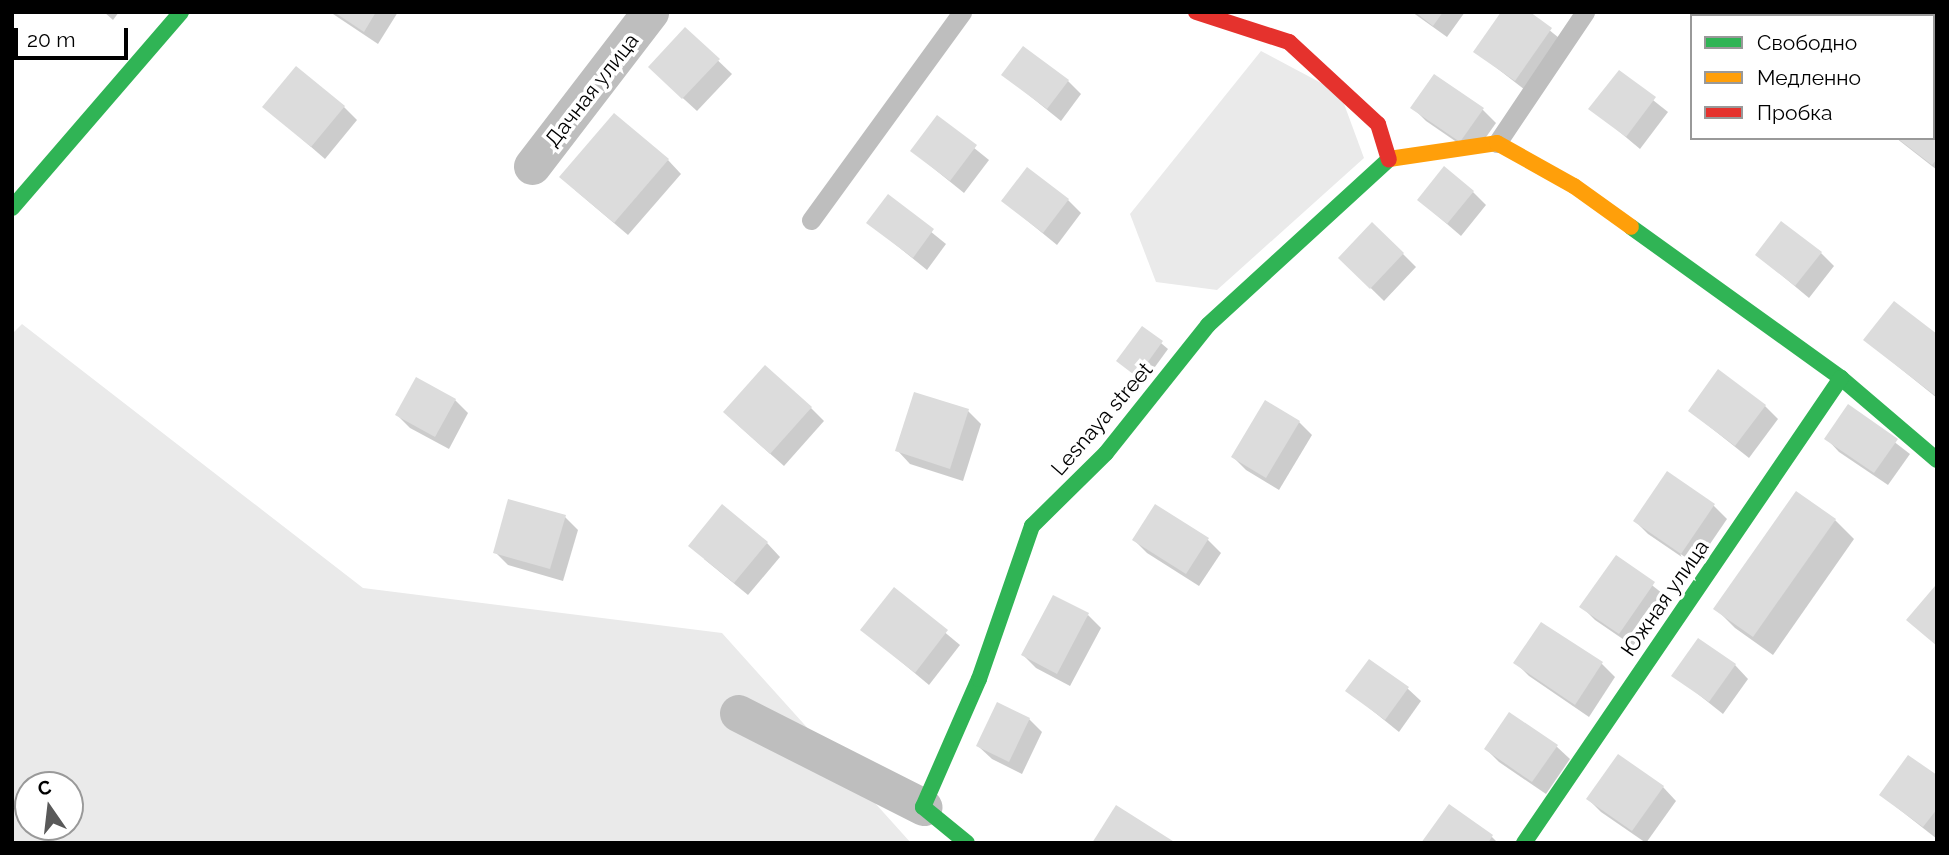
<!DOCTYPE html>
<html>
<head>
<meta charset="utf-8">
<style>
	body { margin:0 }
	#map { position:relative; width:1949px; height:855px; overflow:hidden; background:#fff; font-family:Raleway,sans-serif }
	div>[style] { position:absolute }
	.green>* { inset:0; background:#eaeaea }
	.shadow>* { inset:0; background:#0003 }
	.building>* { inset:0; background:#dcdcdc }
	.lane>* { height:19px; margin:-9.5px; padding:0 9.5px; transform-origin:9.5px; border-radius:9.5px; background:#bebebe }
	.street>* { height:37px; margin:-18.5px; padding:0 18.5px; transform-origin:18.5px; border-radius:18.5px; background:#bebebe }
	.fast>* { height:16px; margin:-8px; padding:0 8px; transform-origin:8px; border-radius:8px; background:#30b455 }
	.slow>* { height:16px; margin:-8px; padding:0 8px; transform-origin:8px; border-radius:8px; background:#ff9f0a }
	.jam>* { height:16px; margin:-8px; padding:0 8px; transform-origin:8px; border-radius:8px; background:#e5322d }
	.rail>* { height:5px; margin-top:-2.5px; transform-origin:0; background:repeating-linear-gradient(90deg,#bdbdbd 0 10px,transparent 0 13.5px) }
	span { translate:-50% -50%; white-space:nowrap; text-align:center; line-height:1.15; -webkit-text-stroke:7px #fff; paint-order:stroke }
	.street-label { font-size:21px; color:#000 }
	.frame { position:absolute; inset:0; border:14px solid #000; pointer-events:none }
	.legend { position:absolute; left:1690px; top:14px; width:245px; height:126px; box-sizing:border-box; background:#fff; border:2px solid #999; margin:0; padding:9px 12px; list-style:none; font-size:21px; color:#000 }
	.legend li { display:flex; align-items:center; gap:14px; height:35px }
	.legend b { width:35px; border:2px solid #999 }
	.north { position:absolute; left:14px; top:771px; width:70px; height:70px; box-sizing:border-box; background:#fff; border:2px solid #999; border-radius:50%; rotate:346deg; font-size:19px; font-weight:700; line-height:28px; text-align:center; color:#000 }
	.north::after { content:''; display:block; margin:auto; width:24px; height:32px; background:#595959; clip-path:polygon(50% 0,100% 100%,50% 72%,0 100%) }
	.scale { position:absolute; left:14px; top:28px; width:114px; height:32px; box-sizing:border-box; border:4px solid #000; border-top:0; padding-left:9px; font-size:21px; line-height:24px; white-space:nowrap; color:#000; -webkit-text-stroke:5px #fff; paint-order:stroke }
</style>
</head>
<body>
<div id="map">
	<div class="green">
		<div style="clip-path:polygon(1261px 51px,1340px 93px,1364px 158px,1217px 290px,1156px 282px,1130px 214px)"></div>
		<div style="clip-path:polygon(evenodd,22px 324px,363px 588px,722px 633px,911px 843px,12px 843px,12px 334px,22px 324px,28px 785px,70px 785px,70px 827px,28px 827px,28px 785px)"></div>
	</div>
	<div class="shadow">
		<div style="clip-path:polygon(104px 12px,119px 12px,113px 20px)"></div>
		<div style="clip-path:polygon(330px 12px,398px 12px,378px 44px)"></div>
		<div style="clip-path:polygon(1412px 12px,1465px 12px,1447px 37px)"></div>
		<div style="clip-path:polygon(1527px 12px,1564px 42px,1529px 93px,1476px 52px)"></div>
		<div style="clip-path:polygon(685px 29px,732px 74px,697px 111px,663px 80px)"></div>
		<div style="clip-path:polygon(1619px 73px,1668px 112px,1640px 149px,1591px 108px)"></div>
		<div style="clip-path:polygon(1004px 75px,1068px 81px,1081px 94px,1061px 121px)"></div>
		<div style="clip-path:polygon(265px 107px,344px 107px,357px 120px,325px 159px)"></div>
		<div style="clip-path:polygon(1413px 108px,1483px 110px,1496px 123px,1474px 154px,1426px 121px)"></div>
		<div style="clip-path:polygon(1937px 111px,1937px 170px,1896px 138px,1933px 138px)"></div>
		<div style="clip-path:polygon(937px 118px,989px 160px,964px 193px,912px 151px)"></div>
		<div style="clip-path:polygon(668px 160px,681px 174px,628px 235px,575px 190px)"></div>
		<div style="clip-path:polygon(1473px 192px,1486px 205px,1461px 236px,1419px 200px)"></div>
		<div style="clip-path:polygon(888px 197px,946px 244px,927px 270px,869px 223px)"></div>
		<div style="clip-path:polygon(1068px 200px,1081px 213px,1057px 245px,1003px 201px)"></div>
		<div style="clip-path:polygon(1373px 224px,1416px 267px,1384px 301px,1340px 258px)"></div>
		<div style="clip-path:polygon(1821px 253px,1834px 266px,1809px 298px,1757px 255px)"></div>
		<div style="clip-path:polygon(1143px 328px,1168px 349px,1144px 382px,1125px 367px)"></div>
		<div style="clip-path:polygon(1937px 336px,1937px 398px,1865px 340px)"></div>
		<div style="clip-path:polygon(455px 400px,468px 413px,449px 449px,410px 428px,397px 415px)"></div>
		<div style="clip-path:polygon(1765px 406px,1778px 419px,1749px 458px,1690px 411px)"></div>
		<div style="clip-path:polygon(1849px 407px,1910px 454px,1888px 485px,1839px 452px,1826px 438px)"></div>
		<div style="clip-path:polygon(811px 408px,824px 421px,784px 466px,738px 425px)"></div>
		<div style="clip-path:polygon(968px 411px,981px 424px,963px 481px,910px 464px,897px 450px)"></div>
		<div style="clip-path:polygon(1299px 422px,1312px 435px,1279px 490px,1246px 470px,1233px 457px)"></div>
		<div style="clip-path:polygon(1668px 474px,1714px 506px,1727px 519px,1695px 566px,1648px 534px,1635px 521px)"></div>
		<div style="clip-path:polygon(1156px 506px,1208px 540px,1221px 553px,1199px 586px,1147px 553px,1134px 540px)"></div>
		<div style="clip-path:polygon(565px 517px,578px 530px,563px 581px,508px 565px,495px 552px)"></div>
		<div style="clip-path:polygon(1835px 520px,1854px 539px,1773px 655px,1735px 628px,1716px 609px)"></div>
		<div style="clip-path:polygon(767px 543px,780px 557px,748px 595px,704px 559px)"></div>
		<div style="clip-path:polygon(1616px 557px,1667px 597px,1633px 646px,1595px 620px,1582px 607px)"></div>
		<div style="clip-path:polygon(894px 590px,960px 645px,929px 685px,863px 630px)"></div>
		<div style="clip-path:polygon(1088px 615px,1101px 628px,1070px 686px,1036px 668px,1023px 655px)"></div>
		<div style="clip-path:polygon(1542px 624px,1602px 664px,1615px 677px,1589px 717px,1529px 676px,1516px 663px)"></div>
		<div style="clip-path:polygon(1735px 665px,1748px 679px,1723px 714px,1674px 675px)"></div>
		<div style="clip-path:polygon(1407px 688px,1421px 701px,1399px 732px,1348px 691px)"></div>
		<div style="clip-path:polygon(1029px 719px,1042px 732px,1022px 774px,992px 759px,978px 746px)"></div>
		<div style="clip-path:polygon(1556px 746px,1570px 759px,1546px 794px,1499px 762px,1486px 749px)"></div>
		<div style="clip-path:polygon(1937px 777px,1937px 839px,1881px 795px)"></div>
		<div style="clip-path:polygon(1663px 787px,1676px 801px,1646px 843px,1601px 812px,1588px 799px)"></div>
		<div style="clip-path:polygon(1492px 837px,1498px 843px,1424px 843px)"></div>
	</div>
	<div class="building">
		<div style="clip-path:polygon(334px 12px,376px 12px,364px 32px)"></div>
		<div style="clip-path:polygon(1415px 12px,1443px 12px,1433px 26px)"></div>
		<div style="clip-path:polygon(1501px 12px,1530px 12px,1552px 28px,1515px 81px,1473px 52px)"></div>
		<div style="clip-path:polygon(685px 27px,720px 59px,682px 99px,648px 67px)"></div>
		<div style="clip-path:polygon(1023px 46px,1069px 80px,1047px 109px,1001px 75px)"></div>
		<div style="clip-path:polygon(296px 66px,345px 106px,311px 147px,262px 107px)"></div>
		<div style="clip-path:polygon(1619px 70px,1656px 97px,1626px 137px,1588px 109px)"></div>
		<div style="clip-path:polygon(1434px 74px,1484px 108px,1460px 142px,1410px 108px)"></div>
		<div style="clip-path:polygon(1933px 106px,1937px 109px,1937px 159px,1932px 165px,1897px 138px,1933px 138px)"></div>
		<div style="clip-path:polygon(614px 113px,669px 159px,614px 223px,559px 177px)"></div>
		<div style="clip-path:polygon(937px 115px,977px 145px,950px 181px,910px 151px)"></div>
		<div style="clip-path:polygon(1444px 166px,1474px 191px,1447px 224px,1417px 200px)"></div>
		<div style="clip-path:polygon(1027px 167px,1069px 199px,1043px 233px,1001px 201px)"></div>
		<div style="clip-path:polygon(888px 194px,934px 229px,913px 258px,866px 223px)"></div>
		<div style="clip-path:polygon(1781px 221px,1822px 252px,1795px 286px,1755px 255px)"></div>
		<div style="clip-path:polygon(1372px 222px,1404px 253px,1370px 289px,1338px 258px)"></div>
		<div style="clip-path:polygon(1894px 301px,1937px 334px,1937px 397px,1863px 340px)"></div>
		<div style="clip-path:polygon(1142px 326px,1163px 341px,1137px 377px,1116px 361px)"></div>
		<div style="clip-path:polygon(765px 365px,812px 407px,770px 454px,723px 412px)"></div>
		<div style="clip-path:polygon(1718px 369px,1766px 405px,1735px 446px,1688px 411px)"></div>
		<div style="clip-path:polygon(416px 377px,456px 399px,435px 437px,395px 415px)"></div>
		<div style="clip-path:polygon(914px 392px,969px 409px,950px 469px,895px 451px)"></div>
		<div style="clip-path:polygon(1265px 400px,1300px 421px,1266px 478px,1231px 457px)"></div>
		<div style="clip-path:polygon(1848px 404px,1898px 439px,1874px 473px,1824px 439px)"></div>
		<div style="clip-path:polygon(1667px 471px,1715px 504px,1681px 554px,1633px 521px)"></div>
		<div style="clip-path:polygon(1796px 491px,1836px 519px,1753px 637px,1713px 609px)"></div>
		<div style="clip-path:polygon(508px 499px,566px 515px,550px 569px,493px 553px)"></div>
		<div style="clip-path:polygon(722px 504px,768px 542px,734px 583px,688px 546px)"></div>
		<div style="clip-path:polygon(1155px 504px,1209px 538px,1186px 574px,1132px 540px)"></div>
		<div style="clip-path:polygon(1616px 555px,1655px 582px,1619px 634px,1579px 607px)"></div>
		<div style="clip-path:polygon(1935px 586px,1937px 587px,1937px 646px,1906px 620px)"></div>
		<div style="clip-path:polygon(894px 587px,948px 630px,915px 673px,860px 630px)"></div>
		<div style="clip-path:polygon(1053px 595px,1089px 613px,1057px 674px,1021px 655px)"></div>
		<div style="clip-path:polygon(1541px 622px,1603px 662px,1575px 705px,1513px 663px)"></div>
		<div style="clip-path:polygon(1698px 638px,1736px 664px,1709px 702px,1671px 676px)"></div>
		<div style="clip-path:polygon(1369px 659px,1409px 687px,1385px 720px,1345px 691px)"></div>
		<div style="clip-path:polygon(997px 702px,1030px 718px,1009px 762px,976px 746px)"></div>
		<div style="clip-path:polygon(1509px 712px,1558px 745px,1532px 782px,1484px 749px)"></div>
		<div style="clip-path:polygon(1618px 754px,1664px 786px,1632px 831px,1586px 799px)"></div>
		<div style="clip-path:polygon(1908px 755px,1937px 775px,1937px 809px,1923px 827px,1879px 795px)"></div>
		<div style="clip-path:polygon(1449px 804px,1493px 835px,1488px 843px,1421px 843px)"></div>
		<div style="clip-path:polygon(1116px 805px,1176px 843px,1092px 843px)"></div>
	</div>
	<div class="lane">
		<div style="left:1834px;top:12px;width:6px;rotate:45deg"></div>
		<div style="left:1497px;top:143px;width:158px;rotate:-56.1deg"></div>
		<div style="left:811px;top:220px;width:257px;rotate:-54deg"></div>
	</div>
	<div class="street">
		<div style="left:532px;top:166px;width:194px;rotate:-52.5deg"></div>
		<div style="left:738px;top:713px;width:208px;rotate:26.9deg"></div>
	</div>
	<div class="fast">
		<div style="left:12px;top:208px;width:259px;rotate:-49.2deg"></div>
		<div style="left:1631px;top:227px;width:259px;rotate:35.7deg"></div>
		<div style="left:1841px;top:378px;width:126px;rotate:40.5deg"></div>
		<div style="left:967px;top:843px;width:57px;rotate:-140.7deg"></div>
		<div style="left:923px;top:807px;width:140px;rotate:-66.4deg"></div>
		<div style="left:979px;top:679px;width:162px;rotate:-70.9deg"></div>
		<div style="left:1032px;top:526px;width:104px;rotate:-44.6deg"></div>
		<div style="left:1106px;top:453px;width:164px;rotate:-51.4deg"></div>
		<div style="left:1208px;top:325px;width:246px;rotate:-42.5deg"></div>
		<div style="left:1524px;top:843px;width:563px;rotate:-55.72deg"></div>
	</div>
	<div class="slow">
		<div style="left:1389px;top:159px;width:109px;rotate:-8.4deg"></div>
		<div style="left:1497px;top:143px;width:88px;rotate:29.2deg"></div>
		<div style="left:1574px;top:186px;width:70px;rotate:35.7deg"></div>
	</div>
	<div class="jam">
		<div style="left:1196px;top:12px;width:98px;rotate:17.9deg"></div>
		<div style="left:1289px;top:42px;width:121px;rotate:42.7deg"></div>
		<div style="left:1378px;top:124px;width:37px;rotate:73deg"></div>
	</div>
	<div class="rail">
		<div style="left:1920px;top:12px;width:6px;rotate:45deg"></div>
		<div style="left:1933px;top:23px;width:5px;rotate:37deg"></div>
	</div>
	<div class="street-label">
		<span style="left:592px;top:90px;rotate:-52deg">Дачная улица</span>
		<span style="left:1102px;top:419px;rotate:-49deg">Lesnaya street</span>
		<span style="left:1665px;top:598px;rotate:-55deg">Южная улица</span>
	</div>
	<div class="frame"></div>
	<ul class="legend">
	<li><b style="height:9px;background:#30b455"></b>Свободно</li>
	<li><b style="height:9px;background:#ff9f0a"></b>Медленно</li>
	<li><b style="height:9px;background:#e5322d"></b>Пробка</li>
	</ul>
	<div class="north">С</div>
	<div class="scale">20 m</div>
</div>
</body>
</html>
